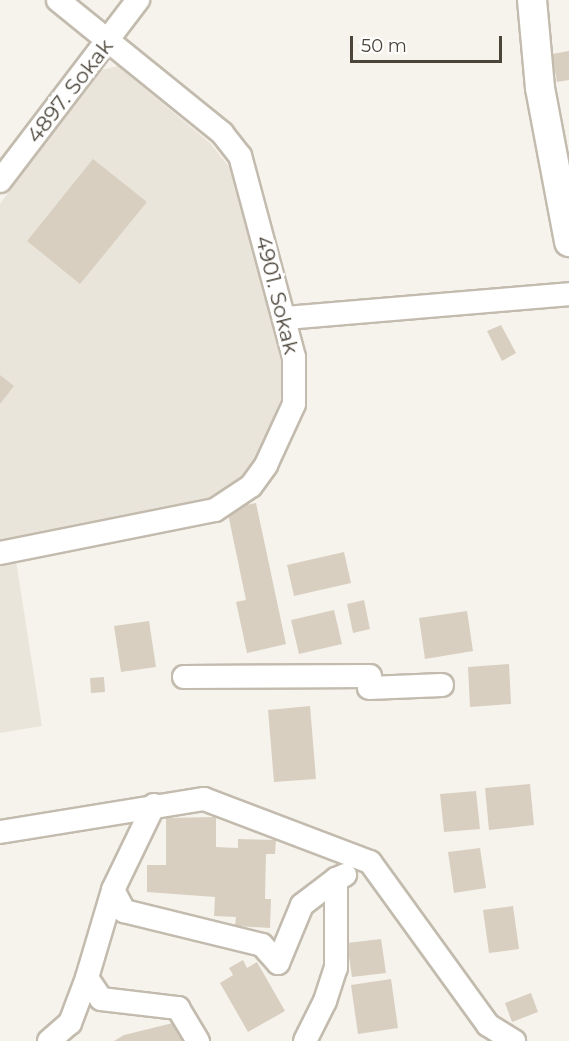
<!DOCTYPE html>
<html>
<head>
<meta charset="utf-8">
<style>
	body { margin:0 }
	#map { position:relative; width:569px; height:1041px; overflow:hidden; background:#f6f3ec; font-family:Montserrat,sans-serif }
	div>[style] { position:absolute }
	.residential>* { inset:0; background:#eae5da }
	.building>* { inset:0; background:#d8cfc1 }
	.roads { filter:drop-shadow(2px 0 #c2bbae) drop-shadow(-2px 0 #c2bbae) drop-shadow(0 2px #c2bbae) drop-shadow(0 -2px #c2bbae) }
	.minor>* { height:22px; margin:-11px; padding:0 11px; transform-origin:11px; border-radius:11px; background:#fff }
	.tertiary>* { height:28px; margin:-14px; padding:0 14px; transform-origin:14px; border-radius:14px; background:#fff }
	span { translate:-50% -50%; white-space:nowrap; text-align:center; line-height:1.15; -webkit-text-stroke:6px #fff; paint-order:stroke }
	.street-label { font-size:21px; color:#4b4439 }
	.scale { position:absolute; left:350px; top:36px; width:152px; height:27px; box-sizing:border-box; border:3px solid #4b4439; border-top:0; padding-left:8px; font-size:18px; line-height:21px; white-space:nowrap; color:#4b4439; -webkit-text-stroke:4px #fff; paint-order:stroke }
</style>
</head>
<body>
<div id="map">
	<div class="residential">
		<div style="clip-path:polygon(118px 66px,210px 143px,231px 169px,284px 355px,286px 385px,250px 477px,221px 500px,0 541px,0 204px,97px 71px)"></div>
		<div style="clip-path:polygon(16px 561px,42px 726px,0 733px,0 563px)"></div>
	</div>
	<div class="building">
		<div style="clip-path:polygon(569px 51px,569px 80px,557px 82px,552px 54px)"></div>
		<div style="clip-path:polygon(93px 159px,147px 202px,80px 284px,27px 241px)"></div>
		<div style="clip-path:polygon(501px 325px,516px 353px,502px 361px,487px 331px)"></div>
		<div style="clip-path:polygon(0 375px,14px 386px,0 404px)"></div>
		<div style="clip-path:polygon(256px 503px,286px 644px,247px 653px,236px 602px,246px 600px,227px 509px)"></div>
		<div style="clip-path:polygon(344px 552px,351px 583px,294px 596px,287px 565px)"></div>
		<div style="clip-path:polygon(364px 600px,370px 629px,353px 633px,347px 604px)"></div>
		<div style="clip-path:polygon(334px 610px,342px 644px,299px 654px,291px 620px)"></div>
		<div style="clip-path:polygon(467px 611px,473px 651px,425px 659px,419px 618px)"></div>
		<div style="clip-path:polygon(149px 621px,156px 667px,121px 672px,114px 626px)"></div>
		<div style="clip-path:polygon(509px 664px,511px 704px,470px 707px,468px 667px)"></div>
		<div style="clip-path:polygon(104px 677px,105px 692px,91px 693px,90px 678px)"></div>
		<div style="clip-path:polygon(310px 706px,316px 779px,274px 782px,268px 710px)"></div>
		<div style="clip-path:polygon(530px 784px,534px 825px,489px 830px,485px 788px)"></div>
		<div style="clip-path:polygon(476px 791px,480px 829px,444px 832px,440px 794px)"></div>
		<div style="clip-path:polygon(216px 817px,216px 847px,238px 848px,238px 839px,276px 840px,275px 854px,266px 854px,265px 899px,271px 899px,270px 928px,235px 926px,236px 917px,214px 916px,215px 897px,147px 892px,147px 865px,166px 865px,166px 818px)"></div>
		<div style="clip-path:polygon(480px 848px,486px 888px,454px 893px,448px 852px)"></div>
		<div style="clip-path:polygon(513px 906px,519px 949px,489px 953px,483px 910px)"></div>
		<div style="clip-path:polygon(381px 939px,386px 973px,352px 977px,347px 943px)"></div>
		<div style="clip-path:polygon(243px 960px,247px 968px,257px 962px,285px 1011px,248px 1032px,220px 983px,233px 975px,229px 968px)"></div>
		<div style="clip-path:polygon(391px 979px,398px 1028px,358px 1034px,351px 985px)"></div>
		<div style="clip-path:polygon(531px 993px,538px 1012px,512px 1022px,505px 1003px)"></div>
		<div style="clip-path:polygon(181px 1021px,186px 1041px,114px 1041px,124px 1035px)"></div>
	</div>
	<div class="roads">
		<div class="minor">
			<div style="left:0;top:181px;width:228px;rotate:-52.7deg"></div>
			<div style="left:285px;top:318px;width:285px;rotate:-4.8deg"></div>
			<div style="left:0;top:553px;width:219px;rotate:-11.3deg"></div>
			<div style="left:215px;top:510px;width:43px;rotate:-33.7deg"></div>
			<div style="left:251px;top:486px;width:26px;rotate:-54deg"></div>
			<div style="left:266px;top:465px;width:67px;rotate:-65.3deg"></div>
			<div style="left:294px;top:404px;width:47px;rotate:-90deg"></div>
			<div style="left:294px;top:357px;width:208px;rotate:-105deg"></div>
			<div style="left:240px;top:156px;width:29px;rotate:-128deg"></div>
			<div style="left:222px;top:133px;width:211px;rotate:-141deg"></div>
			<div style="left:184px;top:677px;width:186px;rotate:-0.3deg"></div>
			<div style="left:369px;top:688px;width:73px;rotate:-2.4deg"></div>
			<div style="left:154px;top:805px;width:94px;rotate:115.8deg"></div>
			<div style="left:113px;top:890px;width:92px;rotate:106.5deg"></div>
			<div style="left:87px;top:978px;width:25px;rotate:56deg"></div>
			<div style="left:101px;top:999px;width:78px;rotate:6.7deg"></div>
			<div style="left:178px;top:1008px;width:39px;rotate:59deg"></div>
			<div style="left:0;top:832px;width:207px;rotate:-9.2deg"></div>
			<div style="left:204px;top:799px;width:178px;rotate:20.8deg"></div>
			<div style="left:370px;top:862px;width:201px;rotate:54.1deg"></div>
			<div style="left:488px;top:1025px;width:31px;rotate:32deg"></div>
			<div style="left:113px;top:890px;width:24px;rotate:62deg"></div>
			<div style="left:124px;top:911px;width:142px;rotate:13.8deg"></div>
			<div style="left:262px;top:945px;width:24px;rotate:48deg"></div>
			<div style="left:278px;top:963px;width:63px;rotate:-67.5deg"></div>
			<div style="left:302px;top:905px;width:43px;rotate:-37.4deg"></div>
			<div style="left:49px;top:1041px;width:28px;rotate:-41deg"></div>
			<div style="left:70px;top:1023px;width:48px;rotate:-69.3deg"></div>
			<div style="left:305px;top:1041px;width:45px;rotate:-63.4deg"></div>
			<div style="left:325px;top:1001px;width:35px;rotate:-72deg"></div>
			<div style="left:336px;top:968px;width:89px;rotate:-90deg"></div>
			<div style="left:336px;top:879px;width:10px;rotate:-24deg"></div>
		</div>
		<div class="tertiary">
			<div style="left:532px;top:0;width:88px;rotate:84.8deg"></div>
			<div style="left:540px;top:88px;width:157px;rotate:79.3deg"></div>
		</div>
	</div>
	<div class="street-label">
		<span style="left:70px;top:91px;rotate:-52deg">4897. Sokak</span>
		<span style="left:277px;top:295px;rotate:76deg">4901. Sokak</span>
	</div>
	<div class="scale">50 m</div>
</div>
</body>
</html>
